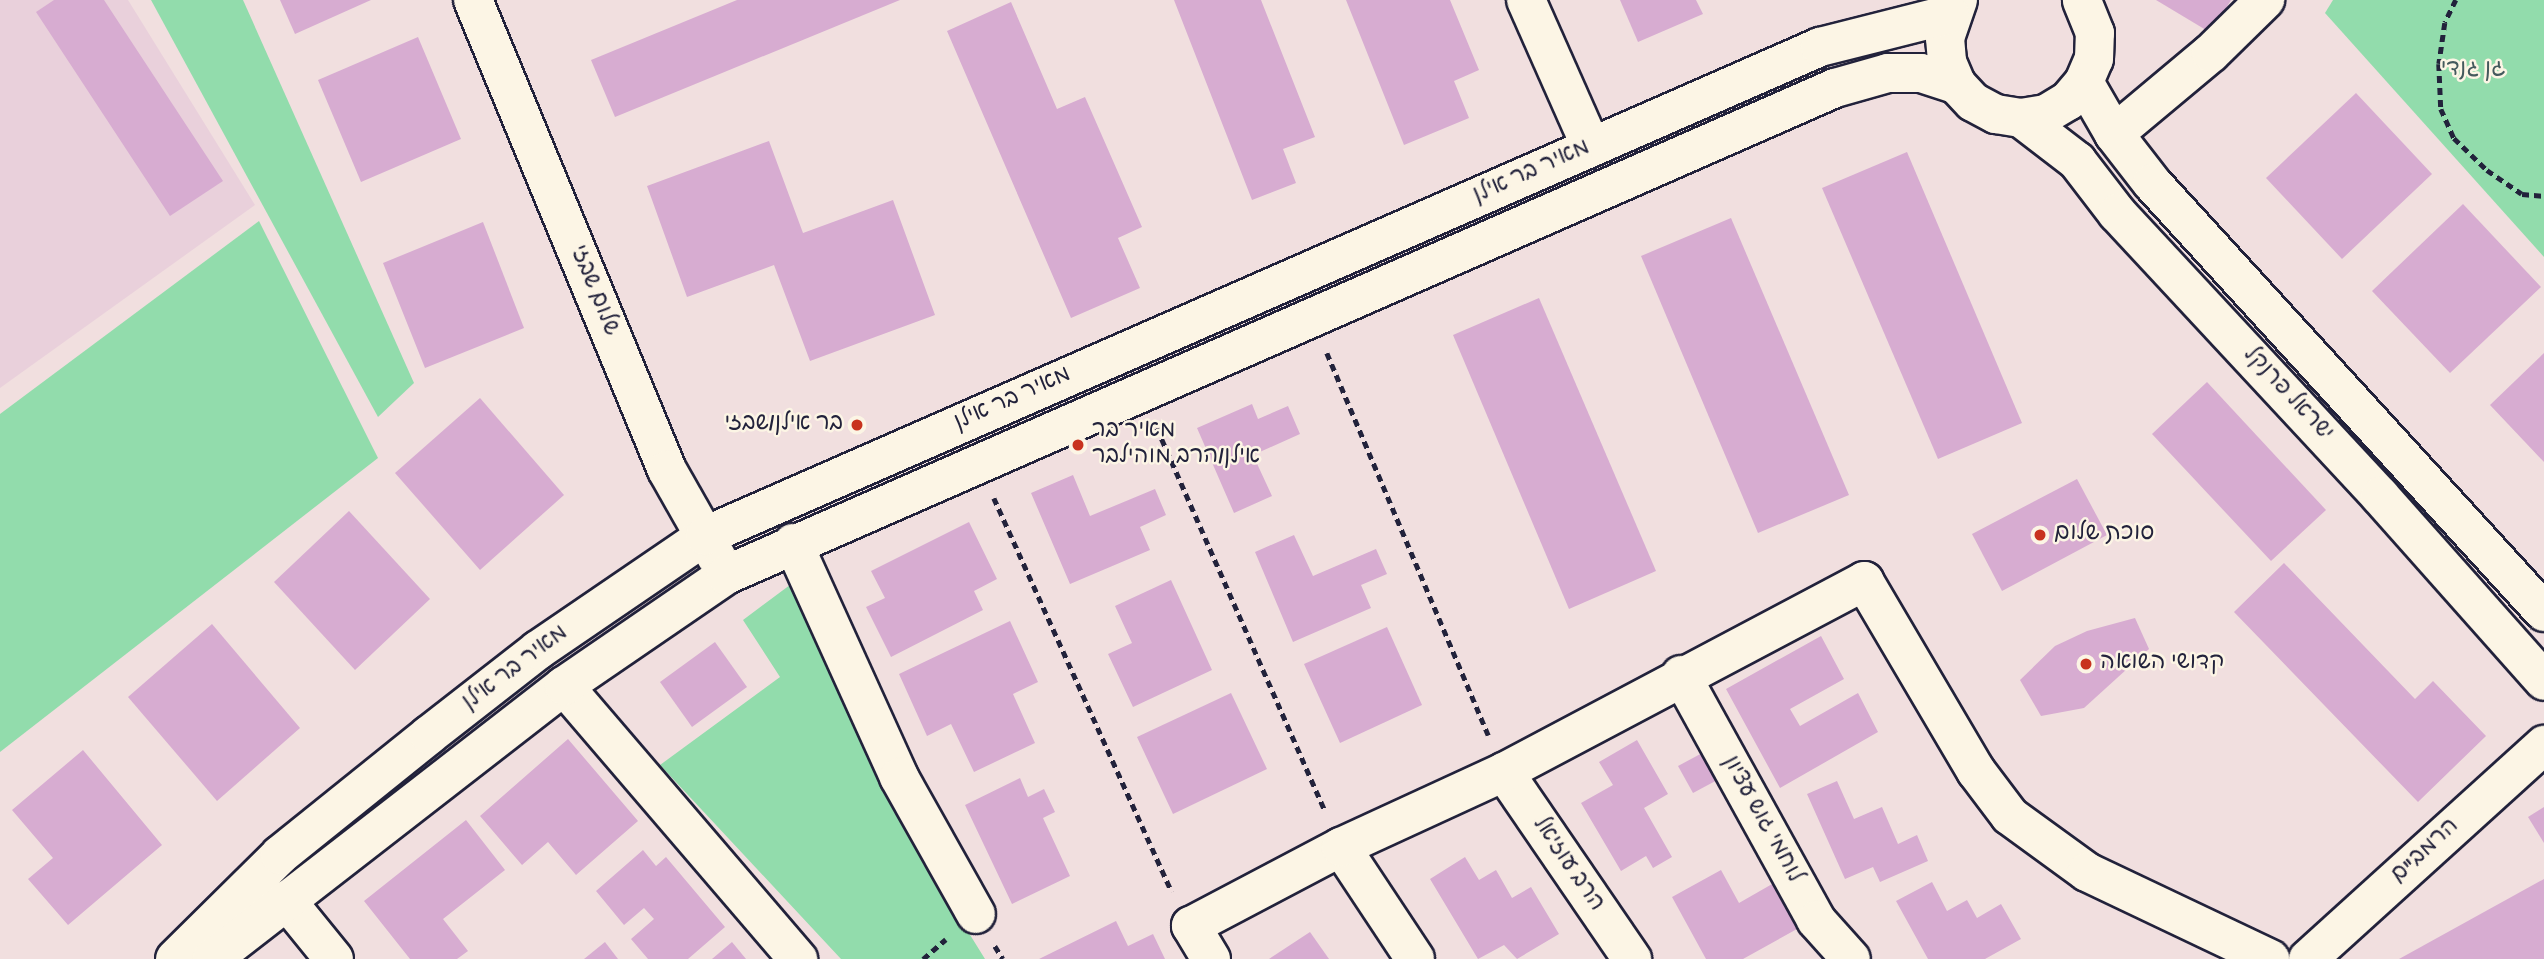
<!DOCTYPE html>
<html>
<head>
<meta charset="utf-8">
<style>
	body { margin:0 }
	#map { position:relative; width:2544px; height:959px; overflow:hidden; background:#f1dfdf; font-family:"Gochi Hand","Playpen Sans Hebrew",sans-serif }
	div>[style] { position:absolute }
	.built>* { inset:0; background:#e9d0db }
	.green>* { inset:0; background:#92dcac }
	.building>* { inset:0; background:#d7acd1 }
	.path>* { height:4.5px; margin-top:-2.25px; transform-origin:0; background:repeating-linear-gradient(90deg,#22223b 0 7px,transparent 0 12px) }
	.roads { filter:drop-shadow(2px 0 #22223b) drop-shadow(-2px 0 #22223b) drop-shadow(0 2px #22223b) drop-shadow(0 -2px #22223b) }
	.minor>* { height:38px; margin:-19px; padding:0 19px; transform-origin:19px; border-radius:19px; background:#fcf5e5 }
	.dots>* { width:19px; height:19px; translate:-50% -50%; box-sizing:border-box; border:4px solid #fcf5e5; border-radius:50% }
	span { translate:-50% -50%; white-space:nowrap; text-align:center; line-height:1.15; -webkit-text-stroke:5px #fcf5e5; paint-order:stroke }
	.park-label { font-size:23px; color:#445a5d }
	.street-label { font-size:23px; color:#22223b }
	.poi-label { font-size:23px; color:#22223b }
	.right { translate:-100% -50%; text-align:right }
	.left { translate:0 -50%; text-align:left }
</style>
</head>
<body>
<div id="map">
	<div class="built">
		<div style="clip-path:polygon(0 0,128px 0,255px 205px,0 388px)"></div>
	</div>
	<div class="green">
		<div style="clip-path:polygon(151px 0,243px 0,414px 383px,378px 417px)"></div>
		<div style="clip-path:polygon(2333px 0,2544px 0,2544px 257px,2325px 13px)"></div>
		<div style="clip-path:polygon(259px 221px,378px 458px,0 752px,0 414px)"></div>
		<div style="clip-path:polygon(794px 582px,941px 888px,985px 959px,841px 959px,660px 765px,780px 677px,743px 620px)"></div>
	</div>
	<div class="building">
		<div style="clip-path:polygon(54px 0,104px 0,223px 181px,170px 216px,36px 12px)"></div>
		<div style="clip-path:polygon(280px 0,371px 0,295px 34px)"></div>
		<div style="clip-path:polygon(737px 0,900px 0,615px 117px,591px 60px)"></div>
		<div style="clip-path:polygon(1174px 0,1261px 0,1315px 137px,1283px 149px,1296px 183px,1252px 200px)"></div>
		<div style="clip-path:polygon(1346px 0,1450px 0,1479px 70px,1454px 81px,1469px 118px,1404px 145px)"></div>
		<div style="clip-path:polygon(1620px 0,1696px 0,1703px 14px,1638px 42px)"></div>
		<div style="clip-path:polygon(2156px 0,2231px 0,2211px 33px)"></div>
		<div style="clip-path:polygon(1011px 2px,1057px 109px,1085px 97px,1142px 227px,1118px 238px,1140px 288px,1071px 318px,947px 31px)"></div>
		<div style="clip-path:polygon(418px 37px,461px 139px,361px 182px,318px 80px)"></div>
		<div style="clip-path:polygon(2356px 93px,2432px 174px,2342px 259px,2266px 178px)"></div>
		<div style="clip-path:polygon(769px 141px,803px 233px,893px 200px,935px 315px,810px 361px,774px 265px,687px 297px,647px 186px)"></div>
		<div style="clip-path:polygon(1907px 152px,2022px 423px,1938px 459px,1822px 188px)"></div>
		<div style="clip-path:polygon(2463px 204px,2541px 287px,2450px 373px,2372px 291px)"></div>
		<div style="clip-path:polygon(1731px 218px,1849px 495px,1758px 533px,1641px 256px)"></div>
		<div style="clip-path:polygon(483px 222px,524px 328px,425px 368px,383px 263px)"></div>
		<div style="clip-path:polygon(1539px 298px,1656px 571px,1569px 609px,1453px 335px)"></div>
		<div style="clip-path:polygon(2544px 353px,2544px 462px,2490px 405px)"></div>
		<div style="clip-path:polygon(2207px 382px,2326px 510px,2271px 561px,2152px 434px)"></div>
		<div style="clip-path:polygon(480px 398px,564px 495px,480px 570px,395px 473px)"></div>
		<div style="clip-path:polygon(1252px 404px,1258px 419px,1288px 406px,1300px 434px,1253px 455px,1272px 496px,1234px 513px,1197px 428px)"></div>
		<div style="clip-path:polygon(1073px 475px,1090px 516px,1155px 489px,1166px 515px,1140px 527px,1150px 550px,1070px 584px,1031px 493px)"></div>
		<div style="clip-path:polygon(2077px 479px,2107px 535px,2002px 591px,1972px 534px)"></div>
		<div style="clip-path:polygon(349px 511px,430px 599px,355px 670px,274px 582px)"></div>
		<div style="clip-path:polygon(969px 522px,997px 579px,974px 591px,983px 610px,891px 657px,866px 607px,885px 598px,871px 571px)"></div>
		<div style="clip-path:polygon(1294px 535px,1313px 576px,1376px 549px,1387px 574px,1361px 585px,1371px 608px,1293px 642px,1255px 552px)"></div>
		<div style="clip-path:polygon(2284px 563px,2415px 699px,2433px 681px,2486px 736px,2418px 802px,2234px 612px)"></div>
		<div style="clip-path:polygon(1171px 580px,1212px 670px,1133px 707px,1108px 654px,1132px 643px,1115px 606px)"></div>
		<div style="clip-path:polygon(2135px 618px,2149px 649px,2084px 708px,2041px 716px,2020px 680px,2055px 646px,2087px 631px)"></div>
		<div style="clip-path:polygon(1010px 621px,1038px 682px,1013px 694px,1035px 743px,974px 772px,951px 724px,927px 736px,899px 674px)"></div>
		<div style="clip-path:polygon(212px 624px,300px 728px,217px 801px,128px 697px)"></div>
		<div style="clip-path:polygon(1387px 627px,1422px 705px,1340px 743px,1304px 664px)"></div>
		<div style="clip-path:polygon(1821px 636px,1844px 679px,1790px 709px,1800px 726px,1858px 693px,1878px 732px,1780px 788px,1726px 689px)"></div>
		<div style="clip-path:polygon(715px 642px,747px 687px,692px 727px,660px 682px)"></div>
		<div style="clip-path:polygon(1231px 693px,1267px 769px,1173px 814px,1137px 737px)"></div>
		<div style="clip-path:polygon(568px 739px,638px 821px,576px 875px,548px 842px,522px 865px,480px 816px)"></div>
		<div style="clip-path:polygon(1637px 740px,1668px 794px,1644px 808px,1672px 857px,1653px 868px,1646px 856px,1621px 871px,1581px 803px,1613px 785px,1599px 762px)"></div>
		<div style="clip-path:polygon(83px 750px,162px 845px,68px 925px,28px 879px,53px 858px,12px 810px)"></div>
		<div style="clip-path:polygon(1706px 751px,1721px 778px,1693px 793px,1678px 766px)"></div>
		<div style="clip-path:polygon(1020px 778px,1028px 797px,1044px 789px,1055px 812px,1043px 818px,1070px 876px,1012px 904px,965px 805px)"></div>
		<div style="clip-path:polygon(1837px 781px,1854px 819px,1882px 807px,1898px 844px,1917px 835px,1928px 861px,1880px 882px,1873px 867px,1845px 879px,1807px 794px)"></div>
		<div style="clip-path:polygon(2544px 807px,2544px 843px,2528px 817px)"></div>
		<div style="clip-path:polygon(466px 820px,505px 870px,443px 919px,468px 951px,457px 959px,410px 959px,364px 901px)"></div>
		<div style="clip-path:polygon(643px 850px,656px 866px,666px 857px,725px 927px,688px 959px,648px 959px,631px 939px,654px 919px,644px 908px,624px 925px,596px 891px)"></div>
		<div style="clip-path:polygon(1465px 857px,1479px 880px,1496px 870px,1512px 898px,1531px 887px,1559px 934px,1517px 959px,1504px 945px,1478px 959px,1430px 879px)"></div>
		<div style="clip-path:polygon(1721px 870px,1739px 903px,1781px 879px,1806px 924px,1743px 959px,1706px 959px,1672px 897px)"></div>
		<div style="clip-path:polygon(2544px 879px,2544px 959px,2399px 959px)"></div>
		<div style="clip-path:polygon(1932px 882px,1947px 911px,1967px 900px,1977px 918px,2001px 904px,2021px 939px,1985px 959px,1928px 959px,1896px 901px)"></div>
		<div style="clip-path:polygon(1116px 921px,1128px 946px,1153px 934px,1165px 959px,1039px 959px)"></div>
		<div style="clip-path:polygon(1310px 932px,1329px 959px,1269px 959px)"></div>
		<div style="clip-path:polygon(605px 942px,618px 959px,584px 959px)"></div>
		<div style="clip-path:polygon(732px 942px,746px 959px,712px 959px)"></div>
	</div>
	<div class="path">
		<div style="left:2456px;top:0;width:25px;rotate:116deg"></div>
		<div style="left:2445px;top:23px;width:41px;rotate:98.3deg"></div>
		<div style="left:2439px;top:64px;width:45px;rotate:87.5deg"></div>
		<div style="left:2441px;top:109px;width:32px;rotate:66deg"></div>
		<div style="left:2454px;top:138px;width:46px;rotate:44.1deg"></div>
		<div style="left:2487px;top:170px;width:42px;rotate:34.4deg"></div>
		<div style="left:2522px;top:194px;width:22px;rotate:5deg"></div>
		<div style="left:1327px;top:353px;width:415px;rotate:67.1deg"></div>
		<div style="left:1157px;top:428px;width:418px;rotate:66.3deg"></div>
		<div style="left:994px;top:498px;width:432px;rotate:65.7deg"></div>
		<div style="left:995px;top:946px;width:15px;rotate:58deg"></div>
		<div style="left:923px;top:959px;width:30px;rotate:-41deg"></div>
	</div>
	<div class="roads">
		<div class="minor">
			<div style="left:473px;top:0;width:508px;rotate:67.57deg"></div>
			<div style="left:667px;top:470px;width:101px;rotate:60.4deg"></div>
			<div style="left:1526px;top:0;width:161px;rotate:66.1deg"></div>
			<div style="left:1958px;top:0;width:40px;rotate:108.9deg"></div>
			<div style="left:1945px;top:38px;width:24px;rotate:85deg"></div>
			<div style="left:1947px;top:62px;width:25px;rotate:67deg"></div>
			<div style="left:1957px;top:85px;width:23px;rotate:47deg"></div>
			<div style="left:1973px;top:102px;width:26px;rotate:28deg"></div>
			<div style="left:1996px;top:114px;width:25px;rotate:9deg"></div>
			<div style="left:2021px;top:118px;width:25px;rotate:-9deg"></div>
			<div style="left:2046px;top:114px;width:26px;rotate:-31deg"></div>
			<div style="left:2068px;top:101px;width:25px;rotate:-50deg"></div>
			<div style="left:2084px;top:82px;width:25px;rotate:-67deg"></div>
			<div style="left:2094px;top:59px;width:26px;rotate:-88deg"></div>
			<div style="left:2095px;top:33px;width:35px;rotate:-112deg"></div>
			<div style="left:2084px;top:82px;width:60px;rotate:60deg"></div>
			<div style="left:2114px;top:134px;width:62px;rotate:52.2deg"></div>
			<div style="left:2152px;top:183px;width:581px;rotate:47.58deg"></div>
			<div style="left:2021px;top:118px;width:71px;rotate:37.5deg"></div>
			<div style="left:2077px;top:161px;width:66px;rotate:52.4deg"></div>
			<div style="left:2117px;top:213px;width:386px;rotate:47.1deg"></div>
			<div style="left:2380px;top:496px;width:247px;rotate:48.4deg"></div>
			<div style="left:2114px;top:134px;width:126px;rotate:-39.9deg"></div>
			<div style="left:2211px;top:53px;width:76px;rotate:-44.5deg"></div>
			<div style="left:793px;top:543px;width:257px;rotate:65.6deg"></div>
			<div style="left:899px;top:777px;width:157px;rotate:60.7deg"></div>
			<div style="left:1681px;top:675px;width:280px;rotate:61.1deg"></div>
			<div style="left:1816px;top:920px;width:52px;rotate:48.1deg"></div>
			<div style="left:564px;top:686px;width:360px;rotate:49.4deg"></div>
			<div style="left:1504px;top:772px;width:227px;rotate:55.6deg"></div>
			<div style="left:1341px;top:847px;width:134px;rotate:56.5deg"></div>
			<div style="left:286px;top:900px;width:76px;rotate:50.9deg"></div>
			<div style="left:175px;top:959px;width:148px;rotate:-44.7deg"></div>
			<div style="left:280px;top:855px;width:191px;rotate:-38.8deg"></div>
			<div style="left:429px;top:735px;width:138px;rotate:-37.9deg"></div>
			<div style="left:538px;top:650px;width:202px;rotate:-34.3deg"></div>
			<div style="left:705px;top:536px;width:1218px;rotate:-23.68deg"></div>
			<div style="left:1820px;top:47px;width:134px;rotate:-14.2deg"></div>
			<div style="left:212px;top:959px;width:445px;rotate:-37.8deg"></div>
			<div style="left:564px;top:686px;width:196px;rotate:-34.4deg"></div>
			<div style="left:726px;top:575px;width:1211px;rotate:-23.71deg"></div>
			<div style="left:1835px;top:88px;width:55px;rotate:-15.8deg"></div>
			<div style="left:1888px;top:73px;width:33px"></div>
			<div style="left:1921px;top:73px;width:38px;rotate:18deg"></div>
			<div style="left:1211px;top:959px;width:39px;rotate:-121deg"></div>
			<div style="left:1191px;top:926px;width:170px;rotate:-27.8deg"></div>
			<div style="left:1341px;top:847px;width:179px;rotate:-24.7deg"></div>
			<div style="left:1504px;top:772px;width:408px;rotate:-27.9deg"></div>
			<div style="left:1864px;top:581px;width:221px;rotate:59.5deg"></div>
			<div style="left:1976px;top:771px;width:56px;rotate:52.9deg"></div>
			<div style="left:2010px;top:816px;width:95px;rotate:36deg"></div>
			<div style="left:2087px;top:872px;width:203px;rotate:25.4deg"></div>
			<div style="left:2308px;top:959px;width:319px;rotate:-42.2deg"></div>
		</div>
	</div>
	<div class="dots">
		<div style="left:857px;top:425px;background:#c8321e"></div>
		<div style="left:1078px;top:445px;background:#c8321e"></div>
		<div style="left:2040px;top:535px;background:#c8321e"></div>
		<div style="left:2086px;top:664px;background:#c8321e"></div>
	</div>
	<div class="park-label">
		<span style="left:2473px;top:71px">גן גנדי</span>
	</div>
	<div class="street-label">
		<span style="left:1532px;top:173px;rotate:-24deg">מאיר בר אילן</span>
		<span style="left:593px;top:291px;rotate:68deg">שלום שבזי</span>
		<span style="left:2287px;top:395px;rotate:47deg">ישראל פרנקל</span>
		<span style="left:1013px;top:400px;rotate:-24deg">מאיר בר אילן</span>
		<span style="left:516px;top:669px;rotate:-37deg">מאיר בר אילן</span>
		<span style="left:1761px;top:820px;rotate:61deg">לוחמי גוש עציון</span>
		<span style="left:2426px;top:852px;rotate:-43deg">הרמב"ם</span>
		<span style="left:1567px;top:865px;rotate:56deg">הרב עוזיאל</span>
	</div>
	<div class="poi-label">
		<span class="right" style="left:843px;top:425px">בר אילן/שבזי</span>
		<span class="left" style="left:1092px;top:445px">מאיר בר<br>אילן/הרב מוהילבר</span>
		<span class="left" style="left:2054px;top:535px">סוכת שלום</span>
		<span class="left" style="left:2100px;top:664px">קדושי השואה</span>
	</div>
</div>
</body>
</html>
